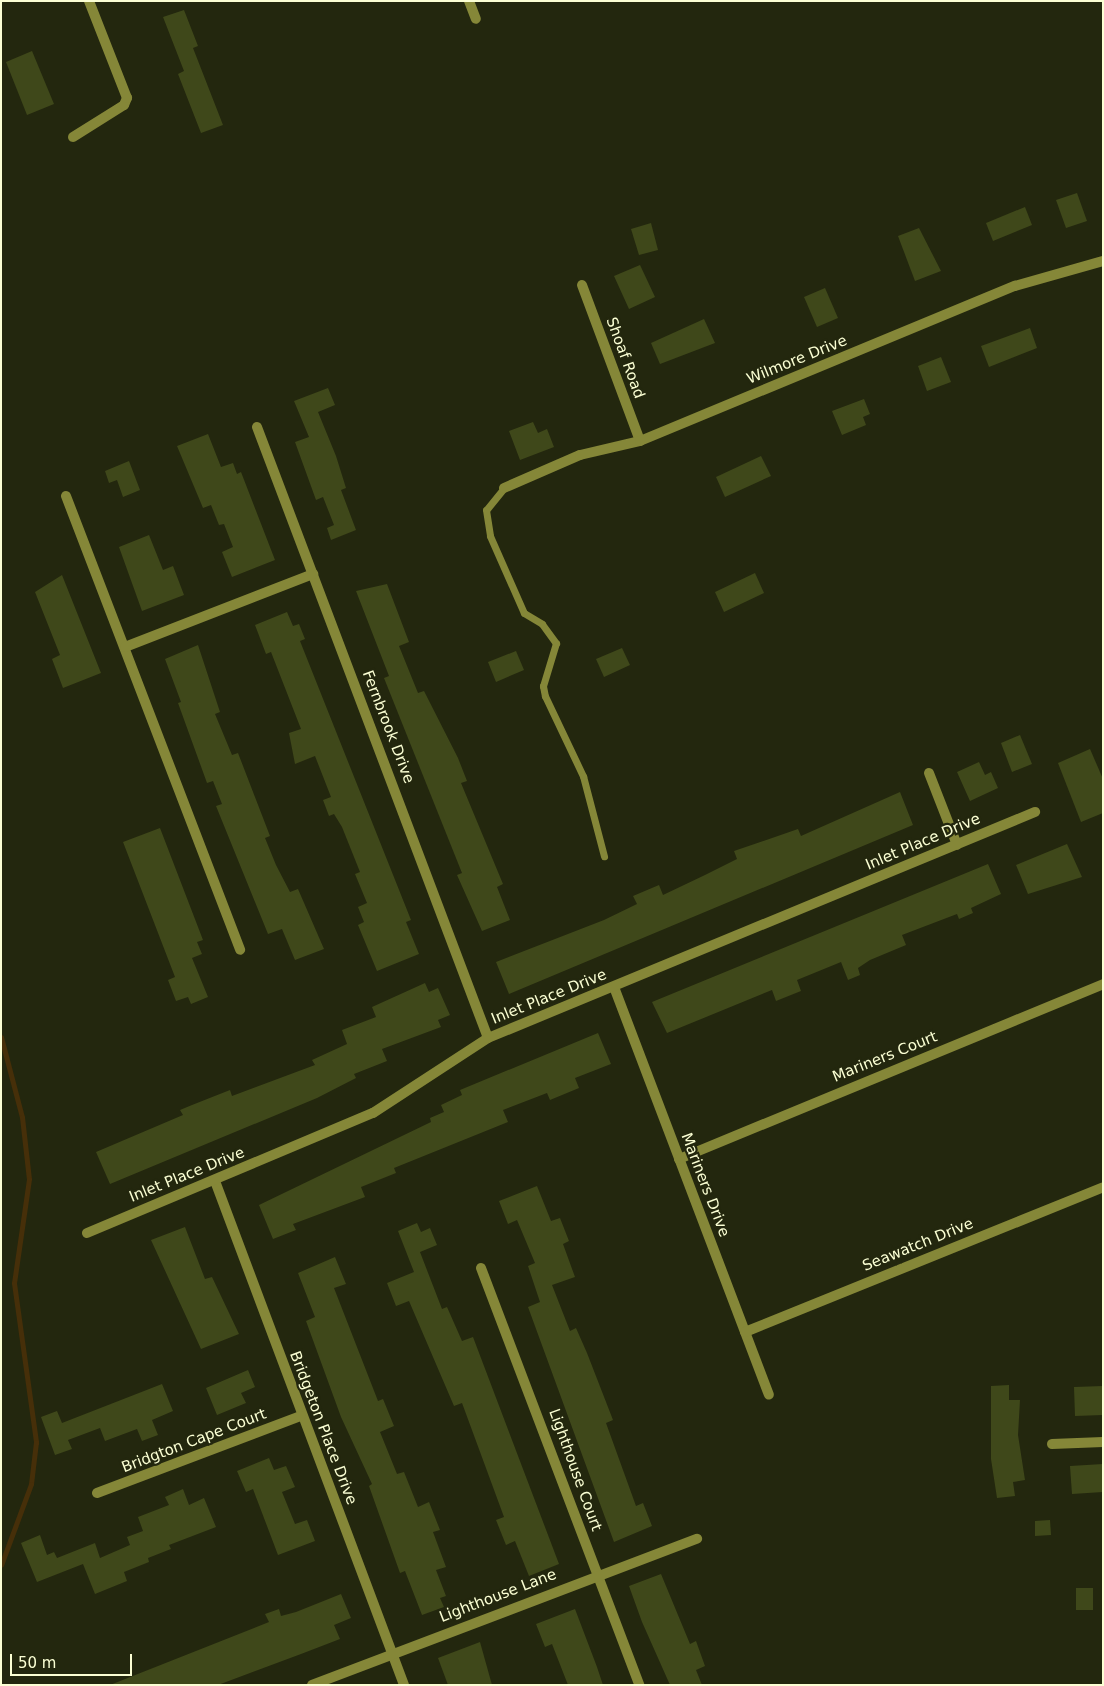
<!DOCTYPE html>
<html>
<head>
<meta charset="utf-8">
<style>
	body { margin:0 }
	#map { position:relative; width:1104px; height:1686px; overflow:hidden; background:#23270e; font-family:"DejaVu Sans",sans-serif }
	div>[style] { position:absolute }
	.stream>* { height:5px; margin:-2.5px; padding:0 2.5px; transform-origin:2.5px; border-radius:2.5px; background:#462f09 }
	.building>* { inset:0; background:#3f481a }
	.service>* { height:7px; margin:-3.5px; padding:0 3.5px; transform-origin:3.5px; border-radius:3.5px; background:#858738 }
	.minor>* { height:10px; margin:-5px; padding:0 5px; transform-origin:5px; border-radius:5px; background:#858738 }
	span { translate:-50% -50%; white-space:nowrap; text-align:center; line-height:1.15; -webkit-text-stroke:4.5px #23270e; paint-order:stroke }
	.street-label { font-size:15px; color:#fbffd4 }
	.frame { position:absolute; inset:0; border:2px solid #fbffd4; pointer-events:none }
	.scale { position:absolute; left:10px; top:1654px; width:122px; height:22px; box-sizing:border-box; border:2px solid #fbffd4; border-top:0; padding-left:6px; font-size:15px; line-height:18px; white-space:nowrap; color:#fbffd4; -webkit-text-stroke:4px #23270e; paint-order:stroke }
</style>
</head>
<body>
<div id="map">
	<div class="stream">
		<div style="left:1px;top:1037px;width:83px;rotate:75.3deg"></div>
		<div style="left:22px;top:1117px;width:62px;rotate:83.6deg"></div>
		<div style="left:29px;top:1179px;width:105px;rotate:98.2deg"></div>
		<div style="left:14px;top:1283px;width:161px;rotate:82.1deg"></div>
		<div style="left:36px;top:1442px;width:42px;rotate:96.8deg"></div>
		<div style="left:31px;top:1484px;width:86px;rotate:110.3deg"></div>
	</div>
	<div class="building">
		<div style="clip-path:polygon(184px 10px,198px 46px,193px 48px,223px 125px,201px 133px,178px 74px,184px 71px,163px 17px)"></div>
		<div style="clip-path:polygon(32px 51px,54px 104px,27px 115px,6px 62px)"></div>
		<div style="clip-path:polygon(1077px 193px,1087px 221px,1066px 228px,1056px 200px)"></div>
		<div style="clip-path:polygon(1025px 207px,1032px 225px,993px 241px,986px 223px)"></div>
		<div style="clip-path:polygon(651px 223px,658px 250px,639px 255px,631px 229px)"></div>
		<div style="clip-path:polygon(919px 228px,941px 271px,915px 281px,898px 236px)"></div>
		<div style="clip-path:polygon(640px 265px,655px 297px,629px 309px,614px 276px)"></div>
		<div style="clip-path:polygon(825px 288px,838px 318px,817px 327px,804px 297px)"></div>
		<div style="clip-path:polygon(704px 319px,715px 343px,660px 364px,651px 343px)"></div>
		<div style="clip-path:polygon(1030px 328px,1037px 348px,989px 367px,981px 346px)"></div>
		<div style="clip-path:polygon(941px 357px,951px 382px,927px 391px,918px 366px)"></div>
		<div style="clip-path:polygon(328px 388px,335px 405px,318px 412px,336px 456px,346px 488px,341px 490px,356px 530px,331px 540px,327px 528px,334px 525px,323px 497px,316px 500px,295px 442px,309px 437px,294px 401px)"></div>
		<div style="clip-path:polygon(864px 399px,870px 414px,863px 417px,866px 425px,842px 435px,832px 411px)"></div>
		<div style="clip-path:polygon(533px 422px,538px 433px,547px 429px,554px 447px,520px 460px,509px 431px)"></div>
		<div style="clip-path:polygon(208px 434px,221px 467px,233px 463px,237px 474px,241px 472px,275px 560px,232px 577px,222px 552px,233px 547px,224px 524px,219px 525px,211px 505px,203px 508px,177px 446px)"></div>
		<div style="clip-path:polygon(761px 456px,771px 476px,725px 497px,716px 477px)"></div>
		<div style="clip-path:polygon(129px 461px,140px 490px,123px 497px,117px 480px,109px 483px,105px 471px)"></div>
		<div style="clip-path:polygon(149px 535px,163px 570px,173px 566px,184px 595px,142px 611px,119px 547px)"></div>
		<div style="clip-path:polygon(755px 573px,764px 593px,724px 612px,715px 592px)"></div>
		<div style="clip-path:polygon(62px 575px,101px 673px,63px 688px,52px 659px,60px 655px,35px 592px)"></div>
		<div style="clip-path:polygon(387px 584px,409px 642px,399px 646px,418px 693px,424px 691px,458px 758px,467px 781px,461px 783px,503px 884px,497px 887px,510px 920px,482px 931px,457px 875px,462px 873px,384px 678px,389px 676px,356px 591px)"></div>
		<div style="clip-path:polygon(287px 612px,293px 626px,299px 624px,305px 639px,300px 641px,411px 920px,406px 922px,419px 954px,377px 971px,358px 925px,364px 922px,358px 907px,367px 903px,355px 874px,360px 872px,342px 827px,334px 814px,329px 816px,323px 800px,331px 797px,315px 756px,295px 764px,289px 733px,301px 729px,271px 652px,266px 654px,255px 625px)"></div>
		<div style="clip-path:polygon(198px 645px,220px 712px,215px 714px,232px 755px,238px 753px,270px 836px,265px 838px,276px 865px,290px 892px,298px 889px,324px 949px,295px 960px,282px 929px,268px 934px,216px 806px,222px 804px,213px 781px,207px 783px,178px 703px,181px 702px,165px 659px)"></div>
		<div style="clip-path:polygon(622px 648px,630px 665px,604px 677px,596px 659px)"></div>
		<div style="clip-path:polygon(516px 651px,524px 670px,496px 682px,488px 662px)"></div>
		<div style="clip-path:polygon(1020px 735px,1032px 764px,1012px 772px,1001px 743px)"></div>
		<div style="clip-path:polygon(1090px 749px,1103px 779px,1103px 813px,1081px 822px,1058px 763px)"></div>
		<div style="clip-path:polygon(979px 762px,985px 775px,991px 772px,998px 788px,970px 801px,957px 772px)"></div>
		<div style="clip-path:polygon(900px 792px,913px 825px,509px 994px,496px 962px,604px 920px,637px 904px,633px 896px,659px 885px,663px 895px,705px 875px,737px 859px,734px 851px,798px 829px,801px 836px)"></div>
		<div style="clip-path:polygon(160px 828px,203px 940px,197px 942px,202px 954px,192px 958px,208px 997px,191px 1004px,188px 997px,176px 1001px,168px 980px,175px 977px,123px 842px)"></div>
		<div style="clip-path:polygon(1067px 844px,1082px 877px,1028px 894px,1016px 865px)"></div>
		<div style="clip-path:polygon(988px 864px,1001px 894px,971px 908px,973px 913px,959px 919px,957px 914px,902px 935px,906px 945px,870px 960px,858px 968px,860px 975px,848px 980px,841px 962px,797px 980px,801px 991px,776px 1001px,772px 990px,667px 1033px,652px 1002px)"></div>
		<div style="clip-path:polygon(425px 983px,429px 992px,438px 988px,450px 1015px,438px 1020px,441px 1027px,382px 1049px,387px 1061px,354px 1074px,356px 1078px,317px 1098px,110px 1184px,96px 1152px,183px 1115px,180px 1110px,192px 1105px,230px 1090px,232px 1096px,315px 1065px,312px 1060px,347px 1044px,342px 1030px,376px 1017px,372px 1007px)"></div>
		<div style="clip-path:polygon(598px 1033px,611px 1064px,575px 1078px,579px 1088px,550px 1100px,547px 1093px,503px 1110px,508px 1122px,394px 1168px,396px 1173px,361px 1187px,365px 1197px,293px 1224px,296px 1230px,273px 1239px,259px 1205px,431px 1122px,430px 1118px,444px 1112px,441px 1105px,462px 1095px,460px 1090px)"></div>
		<div style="clip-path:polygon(537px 1186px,551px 1221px,560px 1218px,569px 1241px,563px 1244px,575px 1277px,552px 1285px,570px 1331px,576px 1328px,587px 1353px,613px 1420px,606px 1423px,636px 1506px,643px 1503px,652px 1526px,614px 1542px,528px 1307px,540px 1302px,528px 1266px,535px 1263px,517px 1220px,508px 1224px,499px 1201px)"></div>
		<div style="clip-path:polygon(417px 1223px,421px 1232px,430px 1228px,437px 1245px,420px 1252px,442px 1309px,447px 1307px,462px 1341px,473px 1337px,559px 1564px,529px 1576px,515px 1541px,506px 1545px,496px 1520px,504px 1517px,462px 1403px,454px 1406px,409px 1301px,396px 1306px,387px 1283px,414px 1272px,398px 1231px)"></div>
		<div style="clip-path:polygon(185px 1227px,205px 1279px,212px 1277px,239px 1334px,201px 1349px,151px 1240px)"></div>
		<div style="clip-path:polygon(335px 1257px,346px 1284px,334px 1288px,378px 1401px,383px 1399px,394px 1426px,380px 1432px,397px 1474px,404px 1472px,418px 1507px,429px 1502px,440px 1530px,433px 1532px,446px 1567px,436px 1570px,446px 1596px,440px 1598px,444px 1607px,422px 1615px,405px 1571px,400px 1573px,369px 1486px,372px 1484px,341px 1417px,306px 1321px,315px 1317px,298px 1273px)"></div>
		<div style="clip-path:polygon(248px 1370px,255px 1387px,241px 1393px,246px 1403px,217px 1415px,206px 1388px)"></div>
		<div style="clip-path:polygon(162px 1384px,173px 1411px,152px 1420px,158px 1435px,142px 1441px,137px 1429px,105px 1441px,100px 1428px,68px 1440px,72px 1449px,55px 1455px,41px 1417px,57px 1411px,62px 1423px)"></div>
		<div style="clip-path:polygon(1009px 1385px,1009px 1400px,1020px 1400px,1018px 1435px,1025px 1480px,1013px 1482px,1015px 1496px,997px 1498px,991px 1459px,991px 1386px)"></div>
		<div style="clip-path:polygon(1103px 1386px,1103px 1415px,1075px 1416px,1074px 1387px)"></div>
		<div style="clip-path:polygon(269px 1458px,274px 1470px,286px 1466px,295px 1487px,282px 1492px,295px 1524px,307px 1520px,315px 1541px,278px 1555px,253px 1489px,246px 1492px,237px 1471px)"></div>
		<div style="clip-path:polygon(1103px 1464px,1103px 1492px,1072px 1494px,1070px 1466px)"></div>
		<div style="clip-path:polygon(183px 1489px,189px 1505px,204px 1498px,216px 1527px,169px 1545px,171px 1549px,148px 1558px,149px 1562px,124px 1572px,127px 1581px,95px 1594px,83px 1564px,37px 1582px,21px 1543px,40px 1535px,47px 1555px,54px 1552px,57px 1558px,95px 1543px,100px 1558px,130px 1545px,127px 1537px,143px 1531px,138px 1517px,169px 1505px,165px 1497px)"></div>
		<div style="clip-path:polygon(1050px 1520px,1051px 1535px,1035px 1536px,1035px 1521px)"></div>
		<div style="clip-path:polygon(661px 1574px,690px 1644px,696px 1641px,705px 1666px,696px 1670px,702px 1685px,670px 1685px,642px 1622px,629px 1586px)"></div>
		<div style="clip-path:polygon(1076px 1588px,1093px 1588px,1093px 1610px,1076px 1610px)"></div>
		<div style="clip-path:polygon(341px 1594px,351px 1618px,334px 1625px,340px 1639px,301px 1654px,218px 1685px,110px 1685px,269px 1622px,265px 1614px,279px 1609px,281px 1616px,296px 1612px)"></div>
		<div style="clip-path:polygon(575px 1609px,597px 1667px,603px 1685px,568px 1685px,552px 1644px,545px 1647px,536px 1624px)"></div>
		<div style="clip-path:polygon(480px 1642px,492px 1685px,448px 1685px,438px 1658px)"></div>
	</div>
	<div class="service">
		<div style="left:504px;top:488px;width:28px;rotate:129deg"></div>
		<div style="left:486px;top:510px;width:26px;rotate:81deg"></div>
		<div style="left:490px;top:536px;width:84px;rotate:66.2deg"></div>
		<div style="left:524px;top:613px;width:21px;rotate:31deg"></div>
		<div style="left:542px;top:624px;width:24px;rotate:54deg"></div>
		<div style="left:556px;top:643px;width:45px;rotate:106.8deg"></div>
		<div style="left:543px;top:686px;width:10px;rotate:79deg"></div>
		<div style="left:545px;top:696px;width:89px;rotate:64.6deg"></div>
		<div style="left:583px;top:776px;width:83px;rotate:75.3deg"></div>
	</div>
	<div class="minor">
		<div style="left:469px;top:1px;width:19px;rotate:69deg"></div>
		<div style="left:73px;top:137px;width:60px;rotate:-32.1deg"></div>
		<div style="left:124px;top:105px;width:8px;rotate:-67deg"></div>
		<div style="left:127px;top:98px;width:104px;rotate:-111.4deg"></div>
		<div style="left:582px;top:285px;width:166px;rotate:69.6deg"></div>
		<div style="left:257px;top:427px;width:653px;rotate:69.29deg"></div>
		<div style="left:504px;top:488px;width:83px;rotate:-23.5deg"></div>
		<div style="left:580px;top:455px;width:62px;rotate:-13.1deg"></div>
		<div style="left:640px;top:441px;width:406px;rotate:-22.5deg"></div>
		<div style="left:1015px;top:286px;width:91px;rotate:-15.9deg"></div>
		<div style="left:66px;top:496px;width:486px;rotate:69deg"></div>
		<div style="left:125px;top:647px;width:202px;rotate:-21.2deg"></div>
		<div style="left:929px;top:773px;width:77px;rotate:68.7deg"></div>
		<div style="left:614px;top:987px;width:436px;rotate:69.2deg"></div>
		<div style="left:679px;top:1159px;width:459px;rotate:-22.4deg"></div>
		<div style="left:215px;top:1181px;width:538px;rotate:69.44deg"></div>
		<div style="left:87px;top:1233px;width:310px;rotate:-22.8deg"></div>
		<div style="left:373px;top:1113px;width:137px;rotate:-33.1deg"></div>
		<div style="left:488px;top:1038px;width:592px;rotate:-22.45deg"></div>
		<div style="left:481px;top:1268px;width:446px;rotate:69.2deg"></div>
		<div style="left:745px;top:1332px;width:386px;rotate:-22deg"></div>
		<div style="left:1052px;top:1444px;width:51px;rotate:-2.2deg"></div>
		<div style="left:97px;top:1493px;width:218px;rotate:-20.7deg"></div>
		<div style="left:312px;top:1685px;width:412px;rotate:-20.8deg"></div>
	</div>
	<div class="street-label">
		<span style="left:625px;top:358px;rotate:70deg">Shoaf Road</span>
		<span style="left:797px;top:360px;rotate:-22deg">Wilmore Drive</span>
		<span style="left:388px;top:727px;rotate:69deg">Fernbrook Drive</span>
		<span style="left:923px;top:842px;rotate:-23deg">Inlet Place Drive</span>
		<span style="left:549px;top:997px;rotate:-22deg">Inlet Place Drive</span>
		<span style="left:885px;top:1057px;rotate:-22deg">Mariners Court</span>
		<span style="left:187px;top:1175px;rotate:-22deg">Inlet Place Drive</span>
		<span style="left:705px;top:1185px;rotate:69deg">Mariners Drive</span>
		<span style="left:918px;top:1245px;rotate:-22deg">Seawatch Drive</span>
		<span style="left:323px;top:1428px;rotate:69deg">Bridgeton Place Drive</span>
		<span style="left:194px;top:1441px;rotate:-21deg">Bridgton Cape Court</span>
		<span style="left:575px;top:1470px;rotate:70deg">Lighthouse Court</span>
		<span style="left:498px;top:1596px;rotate:-21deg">Lighthouse Lane</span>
	</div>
	<div class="frame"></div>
	<div class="scale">50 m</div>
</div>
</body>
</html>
